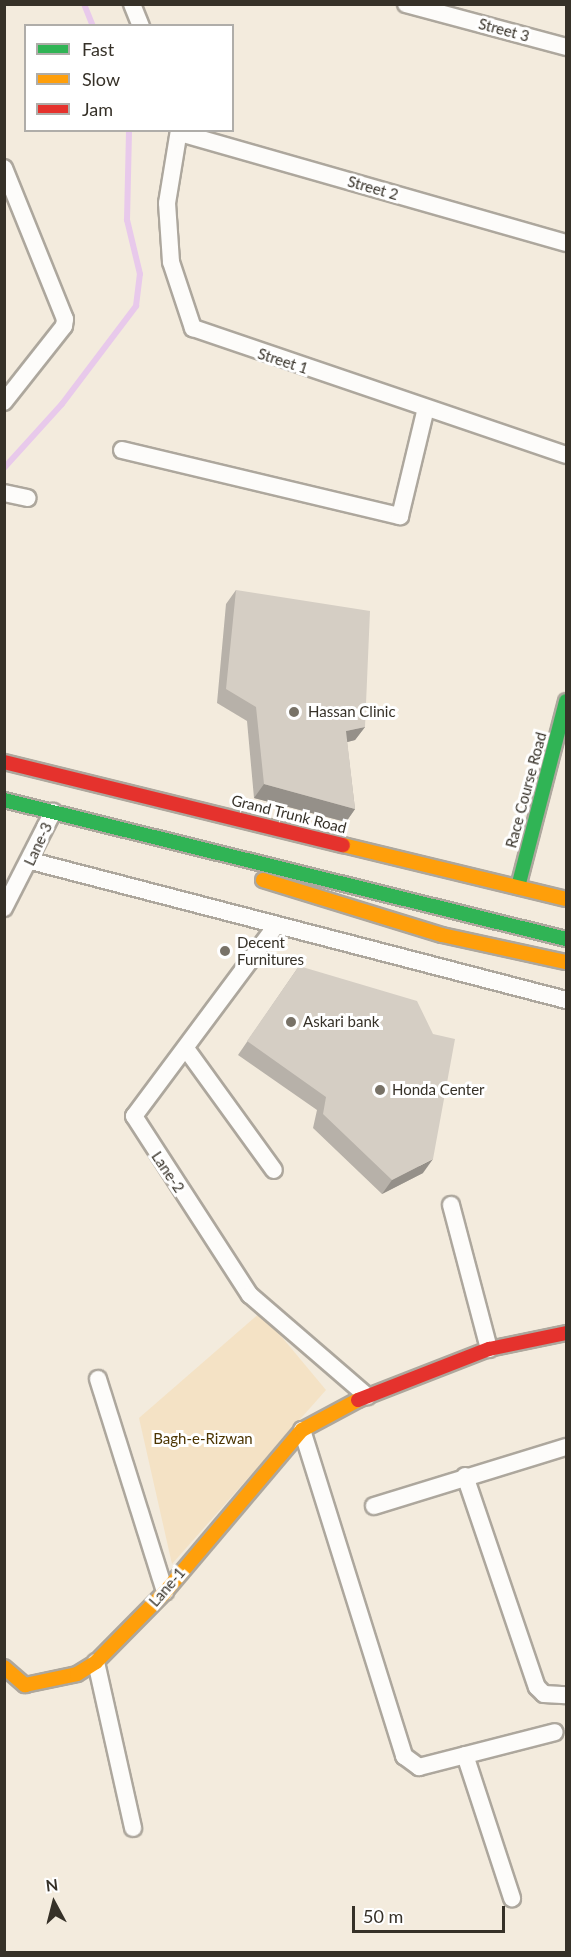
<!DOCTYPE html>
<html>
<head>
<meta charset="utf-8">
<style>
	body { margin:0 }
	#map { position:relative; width:571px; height:1957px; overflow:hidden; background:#f3ebdd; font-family:Lato,sans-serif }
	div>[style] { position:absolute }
	.green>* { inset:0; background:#f4e2c5 }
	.stream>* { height:6px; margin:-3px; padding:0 3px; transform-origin:3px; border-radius:3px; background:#e8c9eb }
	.roads { filter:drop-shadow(2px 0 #ada79d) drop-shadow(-2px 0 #ada79d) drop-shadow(0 2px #ada79d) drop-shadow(0 -2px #ada79d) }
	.street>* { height:16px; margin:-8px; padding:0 8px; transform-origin:8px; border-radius:8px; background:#fdfcfa }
	.fast>* { height:14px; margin:-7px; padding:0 7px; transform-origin:7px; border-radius:7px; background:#30b455 }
	.slow>* { height:14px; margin:-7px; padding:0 7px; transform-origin:7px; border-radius:7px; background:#ff9f0a }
	.jam>* { height:14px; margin:-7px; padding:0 7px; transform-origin:7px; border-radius:7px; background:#e5322d }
	.wall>* { inset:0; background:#b7b1a9 }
	.shaded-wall>* { inset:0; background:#959089 }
	.building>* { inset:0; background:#d5cec4 }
	.dots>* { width:16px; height:16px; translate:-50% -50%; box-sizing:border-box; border:3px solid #fff; border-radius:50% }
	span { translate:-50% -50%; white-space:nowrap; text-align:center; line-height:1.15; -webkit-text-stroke:6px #fff; paint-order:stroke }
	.street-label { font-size:15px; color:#363128 }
	.poi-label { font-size:15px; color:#363128 }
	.left { translate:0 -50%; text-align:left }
	.park-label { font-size:15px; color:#4c3502 }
	.frame { position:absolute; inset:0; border:6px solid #363128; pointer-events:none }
	.legend { position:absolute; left:24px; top:24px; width:210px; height:108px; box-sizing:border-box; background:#fff; border:2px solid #afada9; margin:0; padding:8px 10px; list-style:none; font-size:18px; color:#363128 }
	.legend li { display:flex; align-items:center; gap:12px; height:30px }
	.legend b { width:30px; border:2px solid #afada9 }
	.north { position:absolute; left:24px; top:1873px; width:60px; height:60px; -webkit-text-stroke:4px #fff; paint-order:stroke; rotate:353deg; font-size:16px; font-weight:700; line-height:24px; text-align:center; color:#363128 }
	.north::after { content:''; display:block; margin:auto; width:21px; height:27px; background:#363128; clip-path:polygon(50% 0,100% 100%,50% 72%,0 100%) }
	.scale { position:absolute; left:352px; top:1906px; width:153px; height:27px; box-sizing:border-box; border:3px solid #363128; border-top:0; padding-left:8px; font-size:18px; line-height:21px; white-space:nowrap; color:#363128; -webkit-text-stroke:4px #fff; paint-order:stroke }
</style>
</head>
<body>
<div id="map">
	<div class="green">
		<div style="clip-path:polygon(261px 1312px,326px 1390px,172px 1564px,139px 1418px)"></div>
	</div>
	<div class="stream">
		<div style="left:84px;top:4px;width:24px;rotate:68deg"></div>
		<div style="left:4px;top:468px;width:86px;rotate:-47.8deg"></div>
		<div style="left:62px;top:404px;width:123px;rotate:-52.9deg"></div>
		<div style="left:136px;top:306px;width:32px;rotate:-83deg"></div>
		<div style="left:140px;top:274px;width:56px;rotate:-103.5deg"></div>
		<div style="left:127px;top:220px;width:90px;rotate:-88.7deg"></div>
	</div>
	<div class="roads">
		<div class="street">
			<div style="left:132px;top:4px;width:24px;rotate:68deg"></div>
			<div style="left:406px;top:4px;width:166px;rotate:15deg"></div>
			<div style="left:179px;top:130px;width:74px;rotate:99.3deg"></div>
			<div style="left:167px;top:203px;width:59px;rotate:86.1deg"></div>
			<div style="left:171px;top:262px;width:70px;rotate:71.6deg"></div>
			<div style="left:193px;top:328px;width:394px;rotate:18.8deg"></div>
			<div style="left:180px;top:133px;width:401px;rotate:15.9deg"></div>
			<div style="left:4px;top:168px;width:163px;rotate:68deg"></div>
			<div style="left:65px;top:319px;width:7px;rotate:98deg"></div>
			<div style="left:64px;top:326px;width:97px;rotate:128.3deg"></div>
			<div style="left:122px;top:450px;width:286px;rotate:13.4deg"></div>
			<div style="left:400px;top:516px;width:111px;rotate:-76.5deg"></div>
			<div style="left:4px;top:493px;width:24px;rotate:12deg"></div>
			<div style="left:31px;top:861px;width:553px;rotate:14.56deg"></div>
			<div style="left:4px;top:908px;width:108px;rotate:-63deg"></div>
			<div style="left:275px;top:927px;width:236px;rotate:126.7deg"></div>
			<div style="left:134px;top:1116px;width:213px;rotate:57.1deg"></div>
			<div style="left:250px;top:1295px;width:155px;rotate:40.8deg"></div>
			<div style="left:187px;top:1050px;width:148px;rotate:54.1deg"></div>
			<div style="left:451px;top:1205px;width:149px;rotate:75.2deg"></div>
			<div style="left:98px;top:1379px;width:223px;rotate:72.5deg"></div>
			<div style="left:302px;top:1430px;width:342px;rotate:72.6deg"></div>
			<div style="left:404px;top:1756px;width:19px;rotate:36deg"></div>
			<div style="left:419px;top:1767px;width:140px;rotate:-14.4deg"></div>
			<div style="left:465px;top:1476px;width:223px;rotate:71.2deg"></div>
			<div style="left:537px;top:1687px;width:10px;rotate:45deg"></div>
			<div style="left:544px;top:1694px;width:22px;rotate:3deg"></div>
			<div style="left:374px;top:1506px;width:201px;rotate:-17.1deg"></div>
			<div style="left:96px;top:1662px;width:170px;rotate:77.4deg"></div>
			<div style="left:465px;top:1755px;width:151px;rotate:71.8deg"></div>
		</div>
		<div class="fast">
			<div style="left:4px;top:800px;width:579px;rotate:13.89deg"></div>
			<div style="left:518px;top:887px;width:192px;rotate:-75.5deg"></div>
		</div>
		<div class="slow">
			<div style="left:343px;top:845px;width:229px;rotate:13.6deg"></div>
			<div style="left:263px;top:880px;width:187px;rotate:17.1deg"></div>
			<div style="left:442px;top:935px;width:127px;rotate:12.3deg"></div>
			<div style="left:4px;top:1667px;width:28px;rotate:41deg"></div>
			<div style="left:25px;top:1685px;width:53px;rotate:-11.9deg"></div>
			<div style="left:77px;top:1674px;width:22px;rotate:-32deg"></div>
			<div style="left:96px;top:1662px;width:98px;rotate:-45.4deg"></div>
			<div style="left:165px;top:1592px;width:212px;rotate:-49.8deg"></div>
			<div style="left:302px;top:1430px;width:64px;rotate:-28.2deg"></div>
		</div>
		<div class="jam">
			<div style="left:4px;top:762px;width:349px;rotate:13.8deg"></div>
			<div style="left:358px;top:1400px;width:141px;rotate:-21.3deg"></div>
			<div style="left:489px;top:1349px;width:79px;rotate:-11.7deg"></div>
		</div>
	</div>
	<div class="wall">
		<div style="clip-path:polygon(236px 590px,365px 727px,355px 740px,347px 742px,355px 809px,346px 822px,254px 798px,247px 721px,217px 703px,226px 604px)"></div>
		<div style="clip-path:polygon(299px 966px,423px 1173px,382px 1194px,313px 1128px,317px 1110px,238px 1055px)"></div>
	</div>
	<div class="shaded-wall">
		<div style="clip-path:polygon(365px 727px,355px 740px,336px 745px,346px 731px)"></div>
		<div style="clip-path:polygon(264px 784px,355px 809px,346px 822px,254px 798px)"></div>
		<div style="clip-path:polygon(433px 1159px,423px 1173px,382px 1194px,392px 1180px)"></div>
	</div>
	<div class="building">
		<div style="clip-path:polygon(236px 590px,370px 611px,365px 727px,346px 731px,355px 809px,264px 784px,256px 707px,226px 689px)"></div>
		<div style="clip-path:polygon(299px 966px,417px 1001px,433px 1034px,455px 1039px,433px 1159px,392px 1180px,323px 1114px,326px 1097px,247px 1041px)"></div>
	</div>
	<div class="dots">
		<div style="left:294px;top:712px;background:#787267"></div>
		<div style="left:225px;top:951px;background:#787267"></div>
		<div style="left:291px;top:1022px;background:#787267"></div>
		<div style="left:380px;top:1090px;background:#787267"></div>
	</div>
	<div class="street-label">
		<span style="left:504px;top:30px;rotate:15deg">Street 3</span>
		<span style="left:373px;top:188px;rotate:16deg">Street 2</span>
		<span style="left:283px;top:361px;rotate:18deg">Street 1</span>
		<span style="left:526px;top:790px;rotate:-75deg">Race Course Road</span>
		<span style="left:289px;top:814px;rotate:14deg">Grand Trunk Road</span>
		<span style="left:38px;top:844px;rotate:-65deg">Lane-3</span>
		<span style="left:168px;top:1172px;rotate:56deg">Lane-2</span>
		<span style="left:167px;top:1587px;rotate:-49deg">Lane-1</span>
	</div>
	<div class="poi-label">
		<span class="left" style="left:308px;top:712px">Hassan Clinic</span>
		<span class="left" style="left:237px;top:951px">Decent<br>Furnitures</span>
		<span class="left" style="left:303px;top:1022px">Askari bank</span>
		<span class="left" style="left:392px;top:1090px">Honda Center</span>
	</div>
	<div class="park-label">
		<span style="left:203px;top:1439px">Bagh-e-Rizwan</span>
	</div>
	<div class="frame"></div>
	<ul class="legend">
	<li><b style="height:8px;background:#30b455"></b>Fast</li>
	<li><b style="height:8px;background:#ff9f0a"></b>Slow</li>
	<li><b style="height:8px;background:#e5322d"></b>Jam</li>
	</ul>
	<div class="north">N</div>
	<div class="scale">50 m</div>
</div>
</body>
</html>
